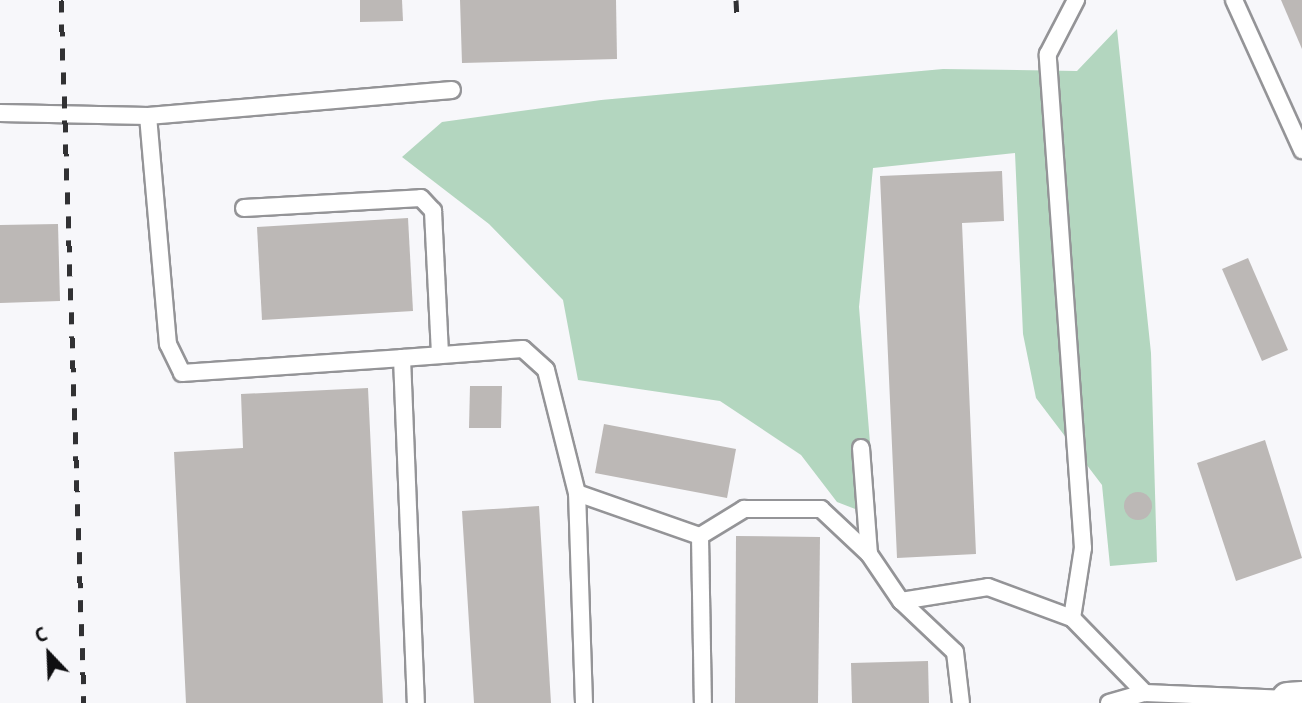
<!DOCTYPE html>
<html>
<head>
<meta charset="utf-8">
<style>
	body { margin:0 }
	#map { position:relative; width:1302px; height:703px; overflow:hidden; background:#f7f7fa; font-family:"PT Sans",sans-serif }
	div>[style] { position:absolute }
	.green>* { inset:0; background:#b3d6bf }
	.building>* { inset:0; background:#bcb8b6 }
	.round { border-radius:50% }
	.roads { filter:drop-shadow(2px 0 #949497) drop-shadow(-2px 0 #949497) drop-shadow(0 2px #949497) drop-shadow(0 -2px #949497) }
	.lane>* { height:16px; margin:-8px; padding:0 8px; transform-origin:8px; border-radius:8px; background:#fff }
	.street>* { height:32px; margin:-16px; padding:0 16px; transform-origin:16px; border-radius:16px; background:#fff }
	.rail>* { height:5px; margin-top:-2.5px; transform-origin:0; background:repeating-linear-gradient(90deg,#313133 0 12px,transparent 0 24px) }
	span { translate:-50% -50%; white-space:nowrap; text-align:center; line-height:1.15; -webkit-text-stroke:5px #f7f7fa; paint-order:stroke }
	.north { position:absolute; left:14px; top:619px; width:70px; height:70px; -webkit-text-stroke:5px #f7f7fa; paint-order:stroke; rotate:337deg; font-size:19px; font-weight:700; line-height:28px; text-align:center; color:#0f0f11 }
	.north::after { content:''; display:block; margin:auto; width:24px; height:32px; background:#0f0f11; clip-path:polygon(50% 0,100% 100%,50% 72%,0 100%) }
</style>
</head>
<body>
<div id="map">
	<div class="green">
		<div style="clip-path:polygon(1117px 29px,1151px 353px,1157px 562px,1110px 566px,1102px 485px,1036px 398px,1023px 334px,1015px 153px,873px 168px,859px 307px,876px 517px,837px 502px,801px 455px,720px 401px,578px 380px,563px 300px,489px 224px,402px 157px,442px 122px,601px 100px,943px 69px,1077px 71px)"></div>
	</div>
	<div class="building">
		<div style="clip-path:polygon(360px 0,402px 0,403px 21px,360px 22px)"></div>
		<div style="clip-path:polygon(460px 0,616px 0,617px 59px,462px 63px)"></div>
		<div style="clip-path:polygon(1281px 0,1302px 0,1302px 49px)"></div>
		<div style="clip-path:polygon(1002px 171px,1004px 221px,962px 223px,976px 554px,897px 558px,880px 176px)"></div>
		<div style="clip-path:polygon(408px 218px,413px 311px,262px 320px,257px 227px)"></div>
		<div style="clip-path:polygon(58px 224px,60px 301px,0 303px,0 225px)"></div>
		<div style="clip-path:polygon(1248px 258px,1288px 350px,1262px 361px,1222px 269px)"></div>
		<div style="clip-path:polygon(470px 386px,502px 386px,501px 428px,469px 428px)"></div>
		<div style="clip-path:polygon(368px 388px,383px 703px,186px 703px,174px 452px,243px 448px,241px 394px)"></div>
		<div style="clip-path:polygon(604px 424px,736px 449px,727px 498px,595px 473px)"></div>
		<div style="clip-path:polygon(1265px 440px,1302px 558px,1236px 581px,1197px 463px)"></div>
		<div class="round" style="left:1124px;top:492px;width:28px;height:28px"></div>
		<div style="clip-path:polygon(539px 506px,551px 703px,474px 703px,462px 511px)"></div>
		<div style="clip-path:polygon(736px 536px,820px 537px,818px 703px,735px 703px)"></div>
		<div style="clip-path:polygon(928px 661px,929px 703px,852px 703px,851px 663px)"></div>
	</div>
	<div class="roads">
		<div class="lane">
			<div style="left:1234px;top:0;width:165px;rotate:65.6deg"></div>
			<div style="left:0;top:113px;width:148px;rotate:1.2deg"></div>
			<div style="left:148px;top:116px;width:305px;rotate:-4.9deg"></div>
			<div style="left:148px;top:116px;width:229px;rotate:85deg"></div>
			<div style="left:168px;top:344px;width:32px;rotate:64deg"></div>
			<div style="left:182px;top:373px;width:221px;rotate:-3.9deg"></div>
			<div style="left:402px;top:358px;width:345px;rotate:87.7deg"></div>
			<div style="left:244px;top:208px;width:177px;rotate:-3.2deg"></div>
			<div style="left:421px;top:198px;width:18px;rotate:47deg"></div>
			<div style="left:433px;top:211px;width:144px;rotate:87.2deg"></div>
			<div style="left:402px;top:358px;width:121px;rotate:-4.3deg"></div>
			<div style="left:523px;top:349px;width:31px;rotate:42deg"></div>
			<div style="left:546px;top:370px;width:127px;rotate:75.9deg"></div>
			<div style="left:861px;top:448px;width:106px;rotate:85.7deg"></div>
			<div style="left:869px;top:554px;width:57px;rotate:55.8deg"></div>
			<div style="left:901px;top:601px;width:74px;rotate:43.4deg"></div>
			<div style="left:955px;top:652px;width:51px;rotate:83.3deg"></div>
			<div style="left:700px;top:536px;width:167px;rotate:89deg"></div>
			<div style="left:901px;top:601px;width:88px;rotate:-9.1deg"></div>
			<div style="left:988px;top:587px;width:90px;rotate:20.3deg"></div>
			<div style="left:1072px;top:618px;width:105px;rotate:45.8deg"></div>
			<div style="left:1145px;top:693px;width:143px;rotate:2.4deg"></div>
			<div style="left:1288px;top:699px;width:4px;rotate:76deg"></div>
			<div style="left:1072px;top:618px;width:71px;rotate:-81.1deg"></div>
			<div style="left:1083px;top:548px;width:495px;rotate:-94.1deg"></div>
			<div style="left:1048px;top:54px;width:61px;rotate:-62.6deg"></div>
			<div style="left:584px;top:703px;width:210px;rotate:-91.9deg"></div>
			<div style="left:577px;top:493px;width:130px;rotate:19.3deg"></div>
			<div style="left:700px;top:536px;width:52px;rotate:-31.5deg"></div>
			<div style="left:744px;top:509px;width:77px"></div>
			<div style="left:821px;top:509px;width:66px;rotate:43.2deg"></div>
			<div style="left:1109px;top:703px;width:37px;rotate:-16deg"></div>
		</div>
		<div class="street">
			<div style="left:1288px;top:699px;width:14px;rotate:-4deg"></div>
		</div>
	</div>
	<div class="rail">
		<div style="left:61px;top:0;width:703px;rotate:88.13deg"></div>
		<div style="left:736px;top:0;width:21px;rotate:87deg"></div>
	</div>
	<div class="north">С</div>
</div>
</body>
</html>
